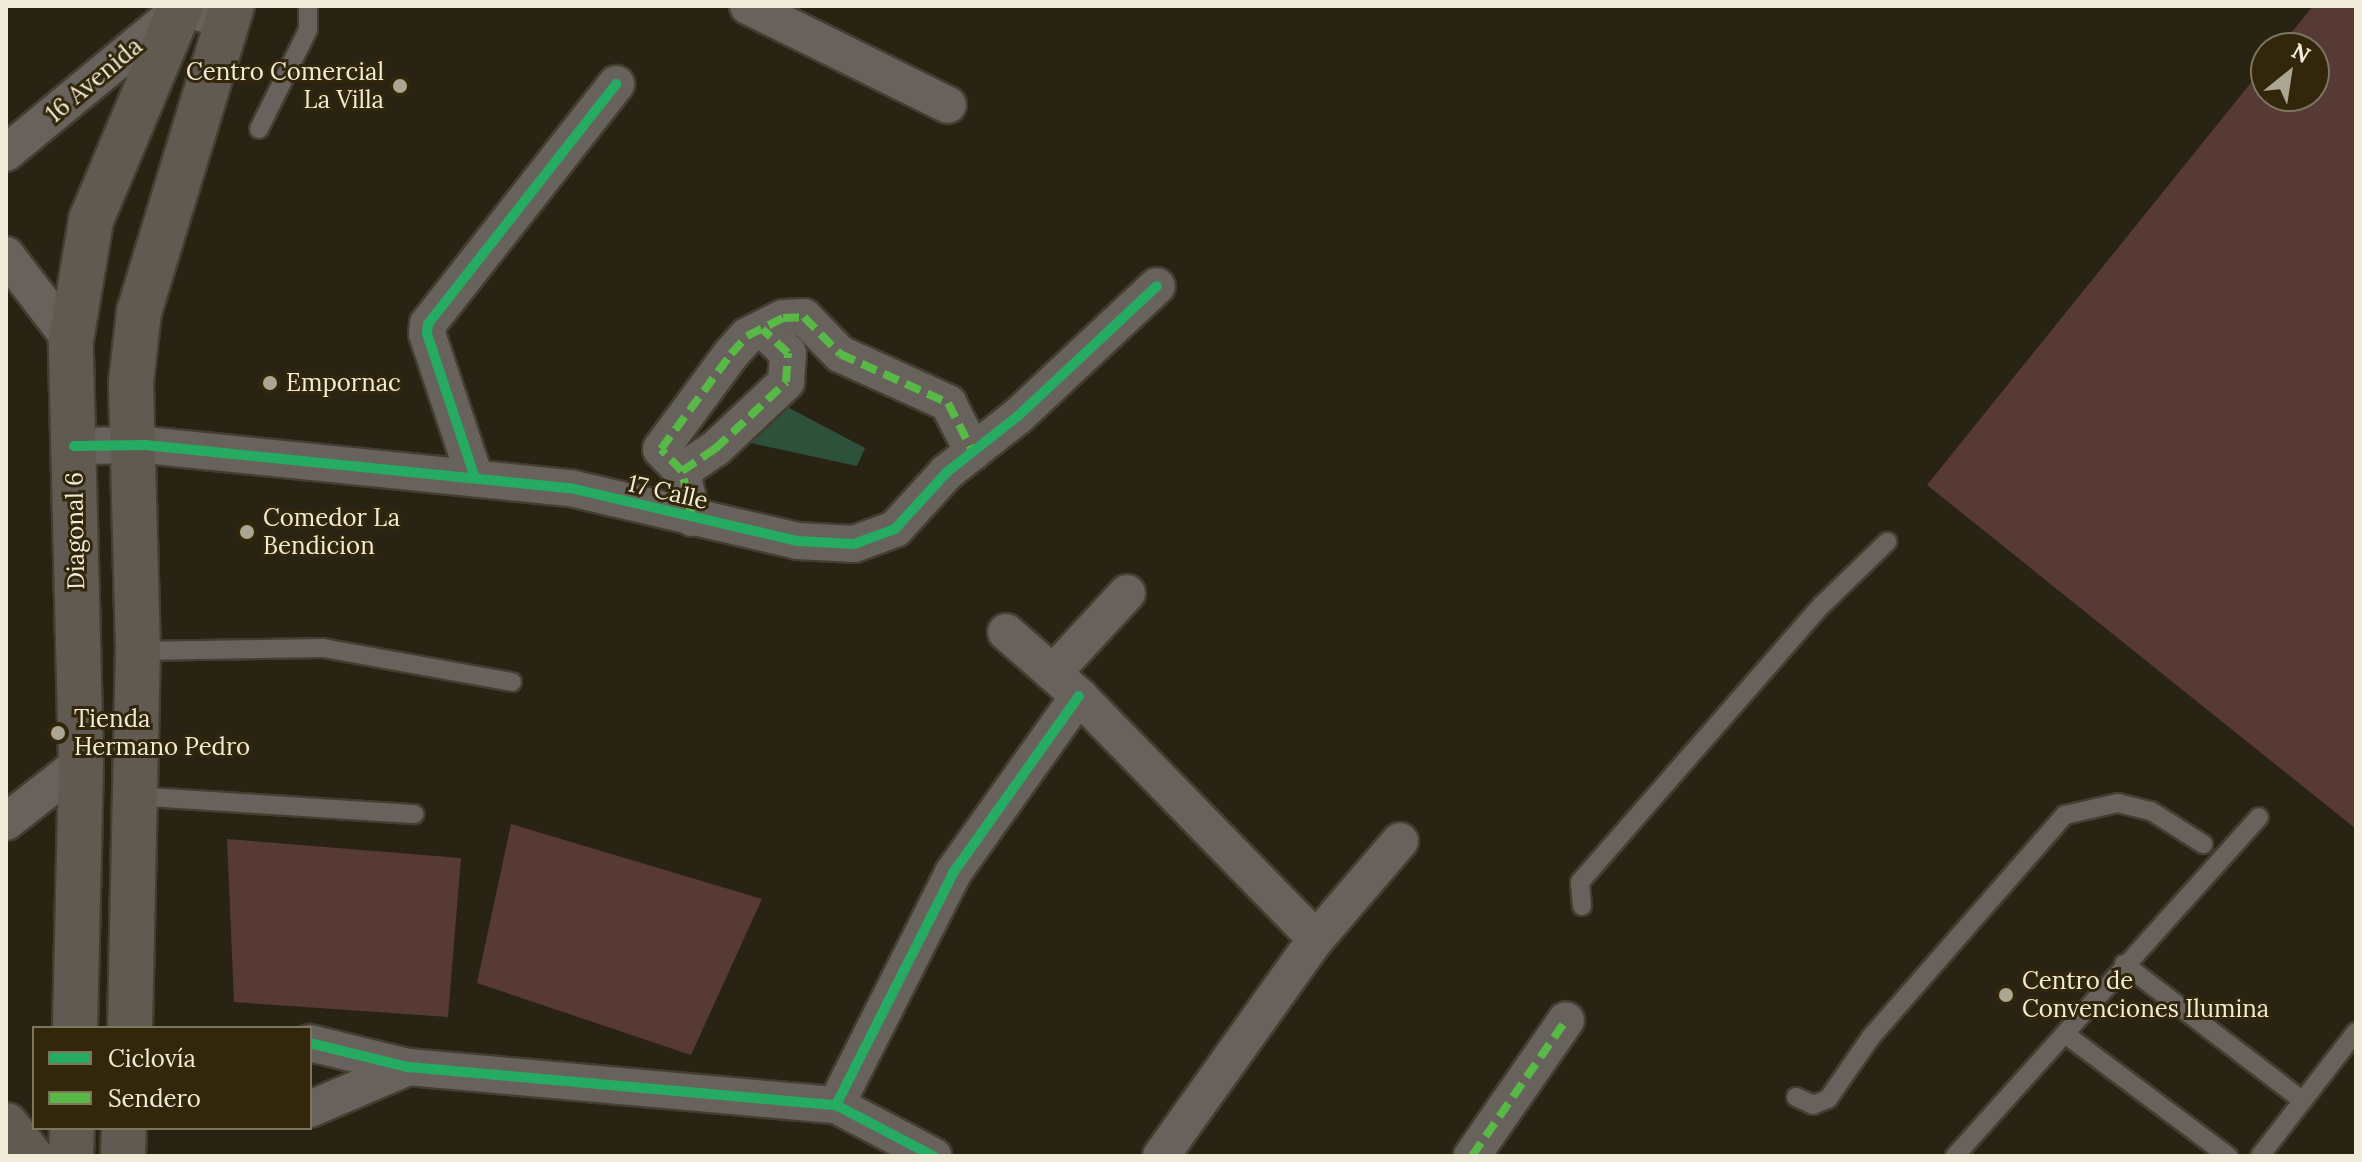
<!DOCTYPE html>
<html>
<head>
<meta charset="utf-8">
<style>
	body { margin:0 }
	#map { position:relative; width:2362px; height:1162px; overflow:hidden; background:#292313; font-family:Lora,serif }
	div>[style] { position:absolute }
	.green>* { inset:0; background:#573936 }
	.water>* { inset:0; background:#2e513c }
	.roads { filter:drop-shadow(2px 0 #433e31) drop-shadow(-2px 0 #433e31) drop-shadow(0 2px #433e31) drop-shadow(0 -2px #433e31) }
	.lane>* { height:18px; margin:-9px; padding:0 9px; transform-origin:9px; border-radius:9px; background:#68625d }
	.street>* { height:36px; margin:-18px; padding:0 18px; transform-origin:18px; border-radius:18px; background:#68625d }
	.secondary>* { height:44px; margin:-22px; padding:0 22px; transform-origin:22px; border-radius:22px; background:#605a51 }
	.quiet>* { height:8px; margin-top:-4px; transform-origin:0; background:repeating-linear-gradient(90deg,#58b947 0 16px,transparent 0 24px) }
	.cycleway>* { height:10px; margin:-5px; padding:0 5px; transform-origin:5px; border-radius:5px; background:#26ab63 }
	.dots>* { width:22px; height:22px; translate:-50% -50%; box-sizing:border-box; border:4px solid #32270a; border-radius:50% }
	span { translate:-50% -50%; white-space:nowrap; text-align:center; line-height:1.15; -webkit-text-stroke:6px #32270a; paint-order:stroke }
	.poi-label { font-size:24px; color:#f1ebda }
	.right { translate:-100% -50%; text-align:right }
	.left { translate:0 -50%; text-align:left }
	.street-label { font-size:24px; color:#f1ebda }
	.frame { position:absolute; inset:0; border:8px solid #f1ebda; pointer-events:none }
	.legend { position:absolute; left:32px; top:1026px; width:280px; height:104px; box-sizing:border-box; background:#32270a; border:2px solid #7e755d; margin:0; padding:10px 14px; list-style:none; font-size:24px; color:#f1ebda }
	.legend li { display:flex; align-items:center; gap:16px; height:40px }
	.legend b { width:40px; border:2px solid #7e755d }
	.north { position:absolute; left:2250px; top:32px; width:80px; height:80px; box-sizing:border-box; background:#32270a; border:2px solid #7e755d; border-radius:50%; rotate:30deg; font-size:22px; font-weight:700; line-height:32px; text-align:center; color:#f1ebda }
	.north::after { content:''; display:block; margin:auto; width:28px; height:36px; background:#aba594; clip-path:polygon(50% 0,100% 100%,50% 72%,0 100%) }
</style>
</head>
<body>
<div id="map">
	<div class="green">
		<div style="clip-path:polygon(2313px 6px,2356px 6px,2356px 829px,1927px 485px,2266px 64px,2266px 96px,2314px 96px,2314px 48px,2279px 48px)"></div>
		<div style="clip-path:polygon(511px 824px,762px 899px,691px 1055px,477px 983px)"></div>
		<div style="clip-path:polygon(227px 839px,461px 858px,448px 1017px,234px 1002px)"></div>
	</div>
	<div class="water">
		<div style="clip-path:polygon(776px 401px,865px 448px,857px 466px,746px 442px)"></div>
	</div>
	<div class="roads">
		<div class="lane">
			<div style="left:259px;top:129px;width:110px;rotate:-63.7deg"></div>
			<div style="left:308px;top:30px;width:24px;rotate:-90deg"></div>
			<div style="left:138px;top:651px;width:185px;rotate:-0.9deg"></div>
			<div style="left:323px;top:648px;width:192px;rotate:10.2deg"></div>
			<div style="left:134px;top:796px;width:281px;rotate:3.7deg"></div>
			<div style="left:1582px;top:906px;width:24px;rotate:-95deg"></div>
			<div style="left:1580px;top:882px;width:368px;rotate:-48.9deg"></div>
			<div style="left:1822px;top:605px;width:91px;rotate:-44.1deg"></div>
			<div style="left:2124px;top:964px;width:225px;rotate:37.4deg"></div>
			<div style="left:2065px;top:1034px;width:204px;rotate:36.8deg"></div>
			<div style="left:1796px;top:1097px;width:19px;rotate:25deg"></div>
			<div style="left:1813px;top:1105px;width:16px;rotate:-22deg"></div>
			<div style="left:1828px;top:1099px;width:75px;rotate:-55.3deg"></div>
			<div style="left:1871px;top:1037px;width:295px;rotate:-48.9deg"></div>
			<div style="left:2065px;top:815px;width:54px;rotate:-12.8deg"></div>
			<div style="left:2118px;top:803px;width:34px;rotate:14deg"></div>
			<div style="left:2151px;top:811px;width:62px;rotate:32.4deg"></div>
			<div style="left:1955px;top:1156px;width:455px;rotate:-48.1deg"></div>
			<div style="left:2260px;top:1156px;width:157px;rotate:-52.3deg"></div>
		</div>
		<div class="street">
			<div style="left:748px;top:6px;width:223px;rotate:26.3deg"></div>
			<div style="left:6px;top:153px;width:227px;rotate:-39.6deg"></div>
			<div style="left:181px;top:8px;width:48px;rotate:14.6deg"></div>
			<div style="left:6px;top:255px;width:107px;rotate:52.6deg"></div>
			<div style="left:74px;top:446px;width:71px;rotate:-0.8deg"></div>
			<div style="left:145px;top:445px;width:427px;rotate:5.8deg"></div>
			<div style="left:570px;top:488px;width:234px;rotate:13.1deg"></div>
			<div style="left:798px;top:541px;width:56px;rotate:3.1deg"></div>
			<div style="left:854px;top:544px;width:44px;rotate:-20.1deg"></div>
			<div style="left:895px;top:529px;width:77px;rotate:-47.6deg"></div>
			<div style="left:947px;top:472px;width:90px;rotate:-38.3deg"></div>
			<div style="left:1018px;top:416px;width:190px;rotate:-43.1deg"></div>
			<div style="left:682px;top:471px;width:40px;rotate:-34deg"></div>
			<div style="left:715px;top:449px;width:98px;rotate:-43.3deg"></div>
			<div style="left:786px;top:382px;width:29px;rotate:-86deg"></div>
			<div style="left:788px;top:353px;width:35px;rotate:-137deg"></div>
			<div style="left:475px;top:478px;width:152px;rotate:-108.4deg"></div>
			<div style="left:427px;top:334px;width:10px;rotate:-84deg"></div>
			<div style="left:428px;top:324px;width:305px;rotate:-51.9deg"></div>
			<div style="left:692px;top:518px;width:48px;rotate:-102deg"></div>
			<div style="left:682px;top:471px;width:30px;rotate:-134deg"></div>
			<div style="left:661px;top:449px;width:118px;rotate:-53.6deg"></div>
			<div style="left:731px;top:354px;width:24px;rotate:-48deg"></div>
			<div style="left:747px;top:336px;width:40px;rotate:-26.6deg"></div>
			<div style="left:783px;top:318px;width:21px;rotate:-3deg"></div>
			<div style="left:804px;top:317px;width:52px;rotate:45.8deg"></div>
			<div style="left:840px;top:354px;width:119px;rotate:24.4deg"></div>
			<div style="left:948px;top:403px;width:55px;rotate:63deg"></div>
			<div style="left:1006px;top:632px;width:97px;rotate:41.2deg"></div>
			<div style="left:1079px;top:696px;width:339px;rotate:45.7deg"></div>
			<div style="left:1053px;top:673px;width:109px;rotate:-47.2deg"></div>
			<div style="left:6px;top:822px;width:95px;rotate:-38.2deg"></div>
			<div style="left:310px;top:1043px;width:101px;rotate:13.8deg"></div>
			<div style="left:408px;top:1067px;width:430px;rotate:5.1deg"></div>
			<div style="left:836px;top:1105px;width:110px;rotate:27.7deg"></div>
			<div style="left:836px;top:1105px;width:260px;rotate:-63.2deg"></div>
			<div style="left:953px;top:873px;width:217px;rotate:-54.6deg"></div>
			<div style="left:310px;top:1109px;width:107px;rotate:-23.2deg"></div>
			<div style="left:1161px;top:1156px;width:267px;rotate:-54.5deg"></div>
			<div style="left:1316px;top:939px;width:129px;rotate:-49.4deg"></div>
			<div style="left:1472px;top:1156px;width:165px;rotate:-55.3deg"></div>
		</div>
		<div class="secondary">
			<div style="left:75px;top:1028px;width:265px;rotate:-88.7deg"></div>
			<div style="left:81px;top:763px;width:423px;rotate:-91.4deg"></div>
			<div style="left:71px;top:340px;width:122px;rotate:-80.5deg"></div>
			<div style="left:91px;top:220px;width:232px;rotate:-67.2deg"></div>
			<div style="left:130px;top:1028px;width:377px;rotate:-88.8deg"></div>
			<div style="left:138px;top:651px;width:268px;rotate:-91.5deg"></div>
			<div style="left:131px;top:383px;width:71px;rotate:-83.6deg"></div>
			<div style="left:139px;top:312px;width:320px;rotate:-73.1deg"></div>
			<div style="left:6px;top:1125px;width:39px;rotate:52deg"></div>
			<div style="left:71px;top:1156px;width:28px;rotate:-88deg"></div>
			<div style="left:123px;top:1156px;width:28px;rotate:-88deg"></div>
		</div>
	</div>
	<div class="quiet">
		<div style="left:682px;top:471px;width:40px;rotate:-34deg"></div>
		<div style="left:715px;top:449px;width:98px;rotate:-43.3deg"></div>
		<div style="left:786px;top:382px;width:29px;rotate:-86deg"></div>
		<div style="left:788px;top:353px;width:35px;rotate:-137deg"></div>
		<div style="left:692px;top:518px;width:48px;rotate:-102deg"></div>
		<div style="left:682px;top:471px;width:30px;rotate:-134deg"></div>
		<div style="left:661px;top:449px;width:118px;rotate:-53.6deg"></div>
		<div style="left:731px;top:354px;width:24px;rotate:-48deg"></div>
		<div style="left:747px;top:336px;width:40px;rotate:-26.6deg"></div>
		<div style="left:783px;top:318px;width:21px;rotate:-3deg"></div>
		<div style="left:804px;top:317px;width:52px;rotate:45.8deg"></div>
		<div style="left:840px;top:354px;width:119px;rotate:24.4deg"></div>
		<div style="left:948px;top:403px;width:55px;rotate:63deg"></div>
		<div style="left:1472px;top:1156px;width:165px;rotate:-55.3deg"></div>
	</div>
	<div class="cycleway">
		<div style="left:74px;top:446px;width:71px;rotate:-0.8deg"></div>
		<div style="left:145px;top:445px;width:427px;rotate:5.8deg"></div>
		<div style="left:570px;top:488px;width:234px;rotate:13.1deg"></div>
		<div style="left:798px;top:541px;width:56px;rotate:3.1deg"></div>
		<div style="left:854px;top:544px;width:44px;rotate:-20.1deg"></div>
		<div style="left:895px;top:529px;width:77px;rotate:-47.6deg"></div>
		<div style="left:947px;top:472px;width:90px;rotate:-38.3deg"></div>
		<div style="left:1018px;top:416px;width:190px;rotate:-43.1deg"></div>
		<div style="left:475px;top:478px;width:152px;rotate:-108.4deg"></div>
		<div style="left:427px;top:334px;width:10px;rotate:-84deg"></div>
		<div style="left:428px;top:324px;width:305px;rotate:-51.9deg"></div>
		<div style="left:310px;top:1043px;width:101px;rotate:13.8deg"></div>
		<div style="left:408px;top:1067px;width:430px;rotate:5.1deg"></div>
		<div style="left:836px;top:1105px;width:110px;rotate:27.7deg"></div>
		<div style="left:836px;top:1105px;width:260px;rotate:-63.2deg"></div>
		<div style="left:953px;top:873px;width:217px;rotate:-54.6deg"></div>
	</div>
	<div class="dots">
		<div style="left:400px;top:86px;background:#aba594"></div>
		<div style="left:270px;top:383px;background:#aba594"></div>
		<div style="left:247px;top:532px;background:#aba594"></div>
		<div style="left:58px;top:733px;background:#aba594"></div>
		<div style="left:2006px;top:995px;background:#aba594"></div>
	</div>
	<div class="poi-label">
		<span class="right" style="left:384px;top:86px">Centro Comercial<br>La Villa</span>
		<span class="left" style="left:286px;top:383px">Empornac</span>
		<span class="left" style="left:263px;top:532px">Comedor La<br>Bendicion</span>
		<span class="left" style="left:74px;top:733px">Tienda<br>Hermano Pedro</span>
		<span class="left" style="left:2022px;top:995px">Centro de<br>Convenciones Ilumina</span>
	</div>
	<div class="street-label">
		<span style="left:94px;top:80px;rotate:-40deg">16 Avenida</span>
		<span style="left:668px;top:492px;rotate:13deg">17 Calle</span>
		<span style="left:75px;top:531px;rotate:-91deg">Diagonal 6</span>
	</div>
	<div class="frame"></div>
	<ul class="legend">
	<li><b style="height:10px;background:#26ab63"></b>Ciclovía</li>
	<li><b style="height:10px;background:#58b947"></b>Sendero</li>
	</ul>
	<div class="north">N</div>
</div>
</body>
</html>
